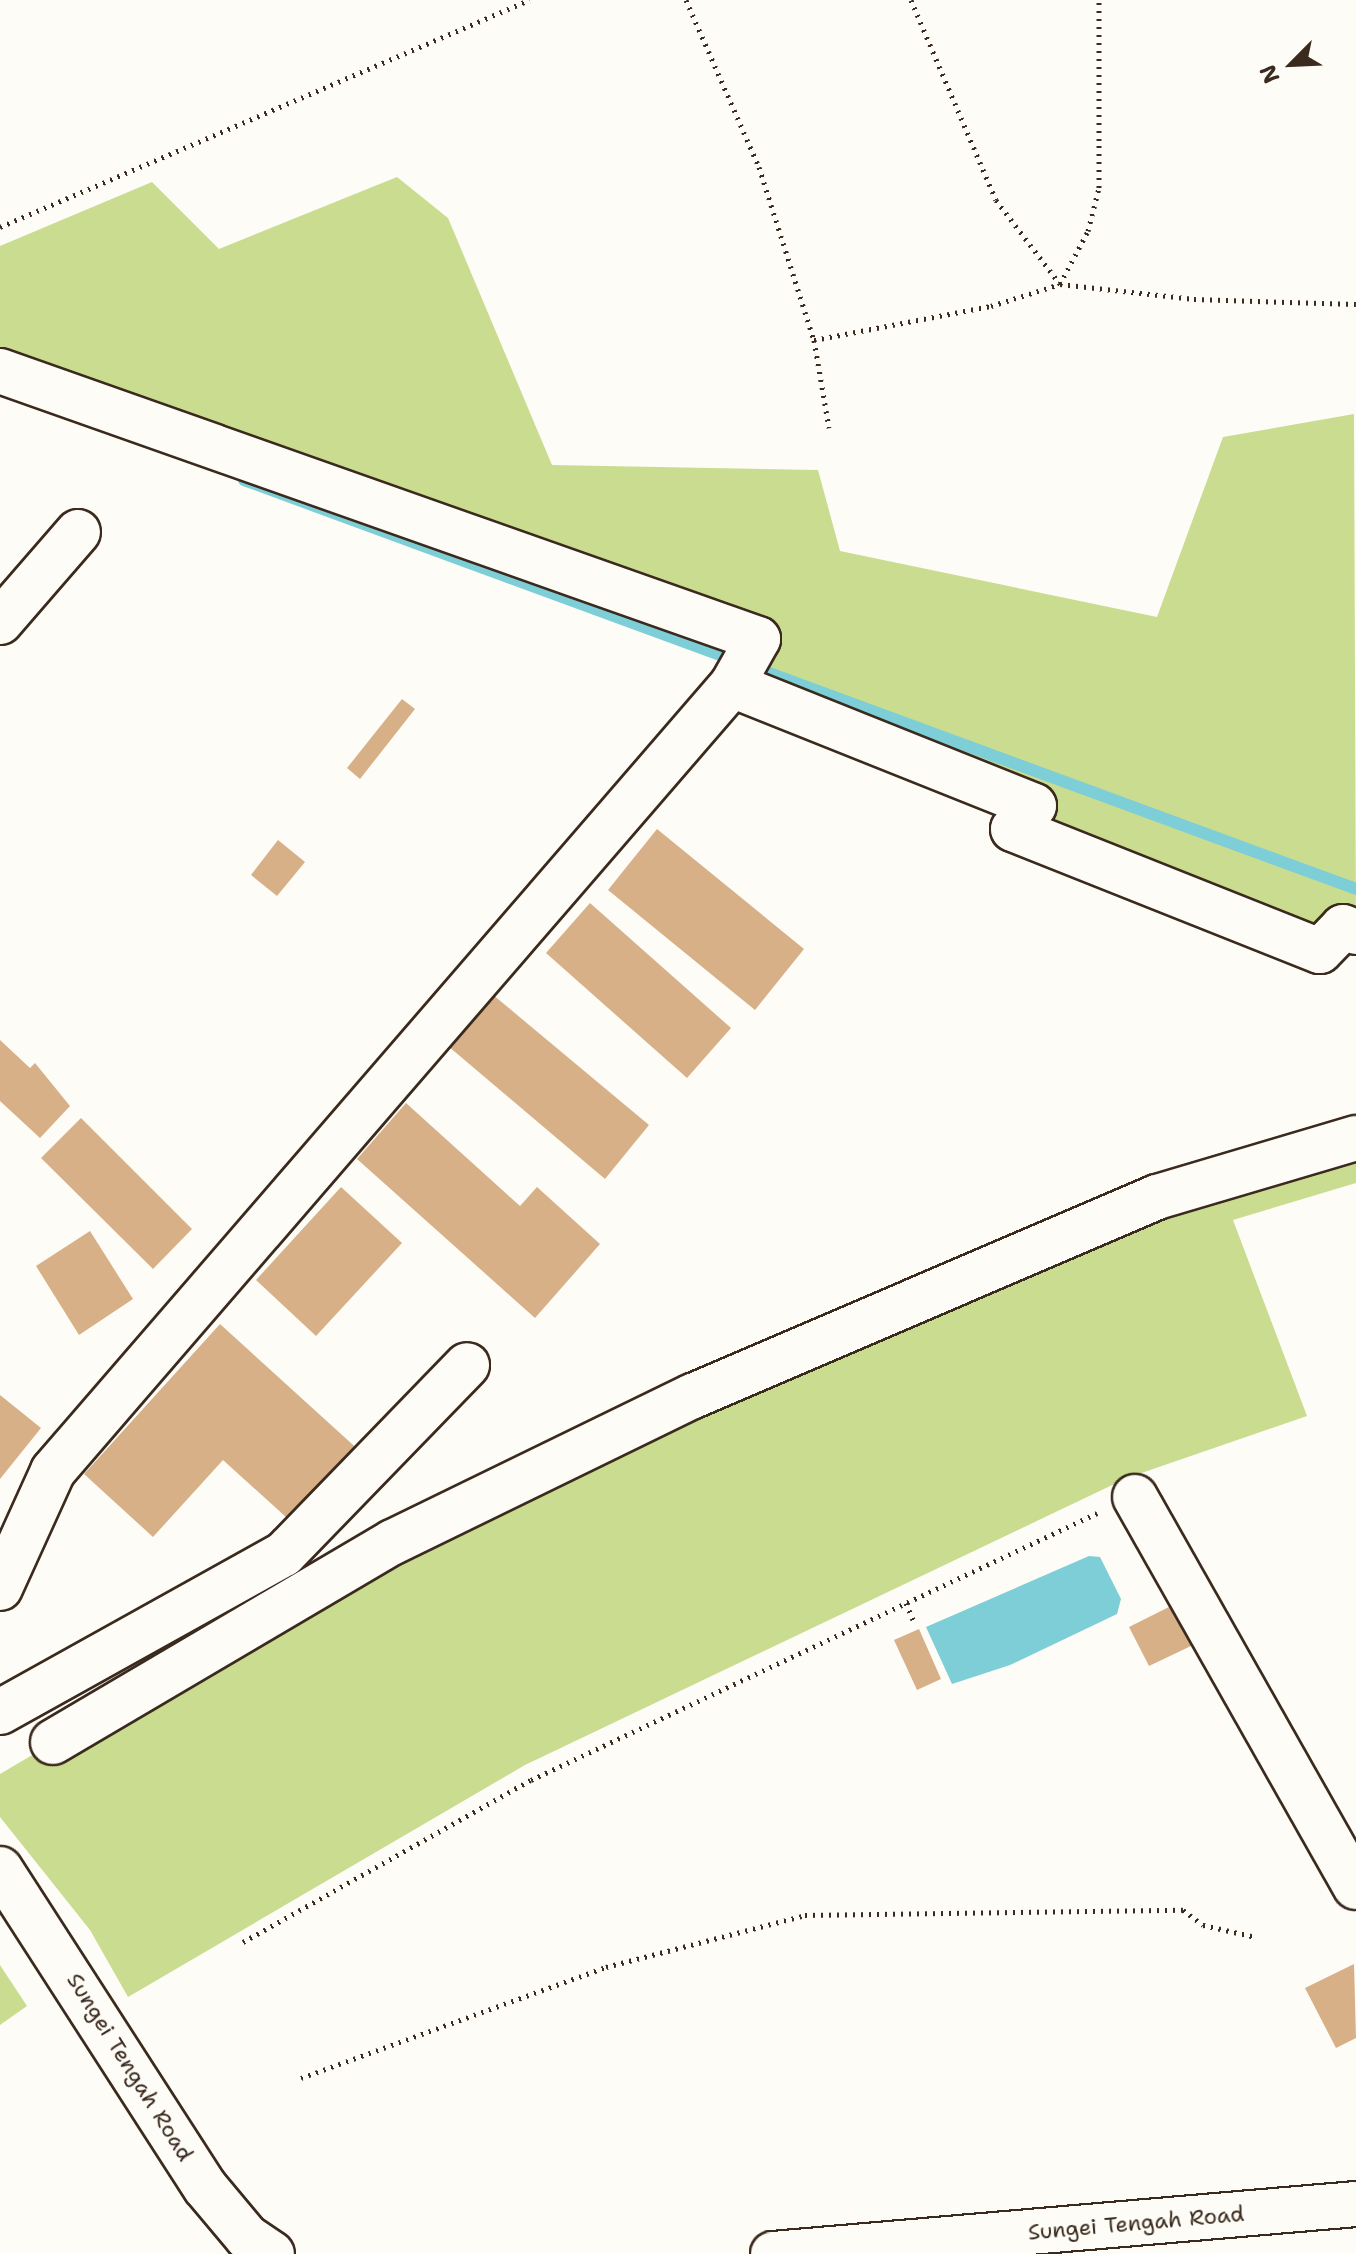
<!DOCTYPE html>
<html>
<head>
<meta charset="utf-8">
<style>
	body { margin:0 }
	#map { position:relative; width:1356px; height:2254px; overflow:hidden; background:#fdfcf7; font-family:"Shantell Sans",sans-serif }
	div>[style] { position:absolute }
	.green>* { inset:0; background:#cadc90 }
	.water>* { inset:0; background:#7dced6 }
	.stream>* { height:12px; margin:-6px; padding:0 6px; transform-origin:6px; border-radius:6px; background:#7dced6 }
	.building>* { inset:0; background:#d7b088 }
	.path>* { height:5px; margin-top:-2.5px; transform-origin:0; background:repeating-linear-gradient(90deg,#3b2a1e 0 2px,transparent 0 8px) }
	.roads { filter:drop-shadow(2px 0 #3b2a1e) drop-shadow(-2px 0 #3b2a1e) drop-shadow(0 2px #3b2a1e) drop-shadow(0 -2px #3b2a1e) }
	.minor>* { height:44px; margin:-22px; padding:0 22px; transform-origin:22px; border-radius:22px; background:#fdfcf7 }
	span { translate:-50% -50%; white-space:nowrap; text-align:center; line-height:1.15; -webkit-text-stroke:8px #fdfcf7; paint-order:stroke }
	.street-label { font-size:22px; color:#3b2a1e }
	.north { position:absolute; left:1252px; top:24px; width:80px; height:80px; -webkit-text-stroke:6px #fdfcf7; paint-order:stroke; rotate:246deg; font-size:22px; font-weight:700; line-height:32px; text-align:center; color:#3b2a1e }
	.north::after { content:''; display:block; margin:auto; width:28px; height:36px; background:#3b2a1e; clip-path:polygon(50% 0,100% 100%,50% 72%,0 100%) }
</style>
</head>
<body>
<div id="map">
	<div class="green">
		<div style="clip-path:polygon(397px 177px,448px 218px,552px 465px,818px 470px,840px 551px,1157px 617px,1223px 437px,1354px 414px,1356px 932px,1320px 951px,1013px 829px,1033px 807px,732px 685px,758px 640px,0 371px,0 246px,152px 182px,219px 249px)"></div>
		<div style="clip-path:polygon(1356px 1138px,1356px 1183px,1233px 1220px,1307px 1416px,1127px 1478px,525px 1765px,128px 1997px,90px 1930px,0 1817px,0 1774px,393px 1542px,693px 1396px)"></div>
		<div style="clip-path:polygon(0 1965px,27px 2006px,0 2025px)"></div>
	</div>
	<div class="water">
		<div style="clip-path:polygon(1089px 1556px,1100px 1557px,1121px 1599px,1117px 1614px,1010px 1665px,952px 1684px,926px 1627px)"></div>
	</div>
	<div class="stream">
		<div style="left:244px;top:480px;width:1185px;rotate:20.19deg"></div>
	</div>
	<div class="building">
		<div style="clip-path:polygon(402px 699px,415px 709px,360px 779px,347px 768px)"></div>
		<div style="clip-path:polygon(657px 829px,804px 949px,755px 1010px,608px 890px)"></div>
		<div style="clip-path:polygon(278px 840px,305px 862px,277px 896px,251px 875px)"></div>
		<div style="clip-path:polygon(590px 903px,731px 1028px,687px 1078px,546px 953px)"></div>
		<div style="clip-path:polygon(492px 994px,649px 1125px,605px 1179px,448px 1046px)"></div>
		<div style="clip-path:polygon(0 1040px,30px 1068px,35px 1063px,70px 1106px,40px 1138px,0 1101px)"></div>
		<div style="clip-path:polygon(406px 1103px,520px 1206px,537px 1187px,600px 1244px,535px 1318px,357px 1159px)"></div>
		<div style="clip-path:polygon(81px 1118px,192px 1229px,153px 1269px,41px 1158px)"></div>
		<div style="clip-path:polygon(341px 1187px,402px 1243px,316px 1336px,256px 1280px)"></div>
		<div style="clip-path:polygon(90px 1231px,133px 1299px,79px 1335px,36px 1266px)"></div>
		<div style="clip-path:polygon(220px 1324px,363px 1454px,297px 1527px,223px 1460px,153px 1537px,84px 1474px)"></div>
		<div style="clip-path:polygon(0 1395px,41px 1428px,0 1479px)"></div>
		<div style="clip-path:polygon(1171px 1606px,1191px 1646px,1149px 1666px,1129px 1627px)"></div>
		<div style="clip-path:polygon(919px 1629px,941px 1679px,917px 1690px,894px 1640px)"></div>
		<div style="clip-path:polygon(1354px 1964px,1356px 2038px,1336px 2048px,1305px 1988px)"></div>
	</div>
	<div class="path">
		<div style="left:686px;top:0;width:182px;rotate:66.4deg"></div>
		<div style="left:759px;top:167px;width:182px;rotate:72.4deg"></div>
		<div style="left:814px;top:340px;width:89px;rotate:80.3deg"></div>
		<div style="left:911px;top:0;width:217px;rotate:67deg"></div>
		<div style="left:996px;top:200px;width:106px;rotate:52.7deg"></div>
		<div style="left:0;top:227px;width:576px;rotate:-23.22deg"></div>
		<div style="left:1060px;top:284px;width:60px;rotate:-62.2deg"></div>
		<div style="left:1088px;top:231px;width:44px;rotate:-75.7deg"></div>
		<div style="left:1099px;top:188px;width:188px;rotate:-90deg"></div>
		<div style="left:814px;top:340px;width:180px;rotate:-10.9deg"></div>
		<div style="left:991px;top:306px;width:72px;rotate:-17.7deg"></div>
		<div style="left:1060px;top:284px;width:135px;rotate:6.4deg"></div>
		<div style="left:1194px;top:299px;width:162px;rotate:1.8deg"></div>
		<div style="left:906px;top:1603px;width:23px;rotate:67deg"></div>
		<div style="left:243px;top:1942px;width:330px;rotate:-29.4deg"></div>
		<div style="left:531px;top:1780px;width:626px;rotate:-25.25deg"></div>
		<div style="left:301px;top:2078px;width:325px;rotate:-20deg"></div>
		<div style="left:606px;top:1967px;width:206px;rotate:-14.6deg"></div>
		<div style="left:805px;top:1915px;width:378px;rotate:-0.8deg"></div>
		<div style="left:1183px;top:1910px;width:25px;rotate:37deg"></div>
		<div style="left:1203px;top:1925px;width:54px;rotate:12.8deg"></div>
	</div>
	<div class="roads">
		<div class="minor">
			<div style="left:0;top:371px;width:804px;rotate:19.47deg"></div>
			<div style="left:758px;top:639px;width:53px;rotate:119.5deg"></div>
			<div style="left:732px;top:685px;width:325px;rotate:21.8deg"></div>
			<div style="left:1034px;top:806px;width:31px;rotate:132deg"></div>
			<div style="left:1013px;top:829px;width:330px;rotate:21.7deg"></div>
			<div style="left:1320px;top:951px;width:33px;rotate:-46deg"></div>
			<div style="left:1343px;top:927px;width:14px;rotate:21deg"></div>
			<div style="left:0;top:622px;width:119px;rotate:-49.1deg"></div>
			<div style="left:1135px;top:1497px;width:448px;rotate:60.5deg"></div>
			<div style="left:0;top:1588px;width:128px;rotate:-65.6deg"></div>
			<div style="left:53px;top:1471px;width:1039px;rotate:-49.18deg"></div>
			<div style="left:0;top:1712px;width:325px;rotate:-29.1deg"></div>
			<div style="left:284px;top:1554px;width:263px;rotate:-45.9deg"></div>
			<div style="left:53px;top:1742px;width:394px;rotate:-30.5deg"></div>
			<div style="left:393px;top:1542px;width:334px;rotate:-26deg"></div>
			<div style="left:693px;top:1396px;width:505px;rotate:-23.21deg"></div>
			<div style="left:1157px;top:1197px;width:208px;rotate:-16.5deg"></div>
			<div style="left:0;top:1869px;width:378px;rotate:57.2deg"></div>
			<div style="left:205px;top:2187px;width:65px;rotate:50deg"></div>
			<div style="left:247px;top:2237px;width:30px;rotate:34deg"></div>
			<div style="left:773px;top:2254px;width:585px;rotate:-4.9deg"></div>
		</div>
	</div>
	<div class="street-label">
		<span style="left:130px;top:2067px;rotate:58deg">Sungei Tengah Road</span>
		<span style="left:1136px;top:2223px;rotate:-5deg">Sungei Tengah Road</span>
	</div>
	<div class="north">N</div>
</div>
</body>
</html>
